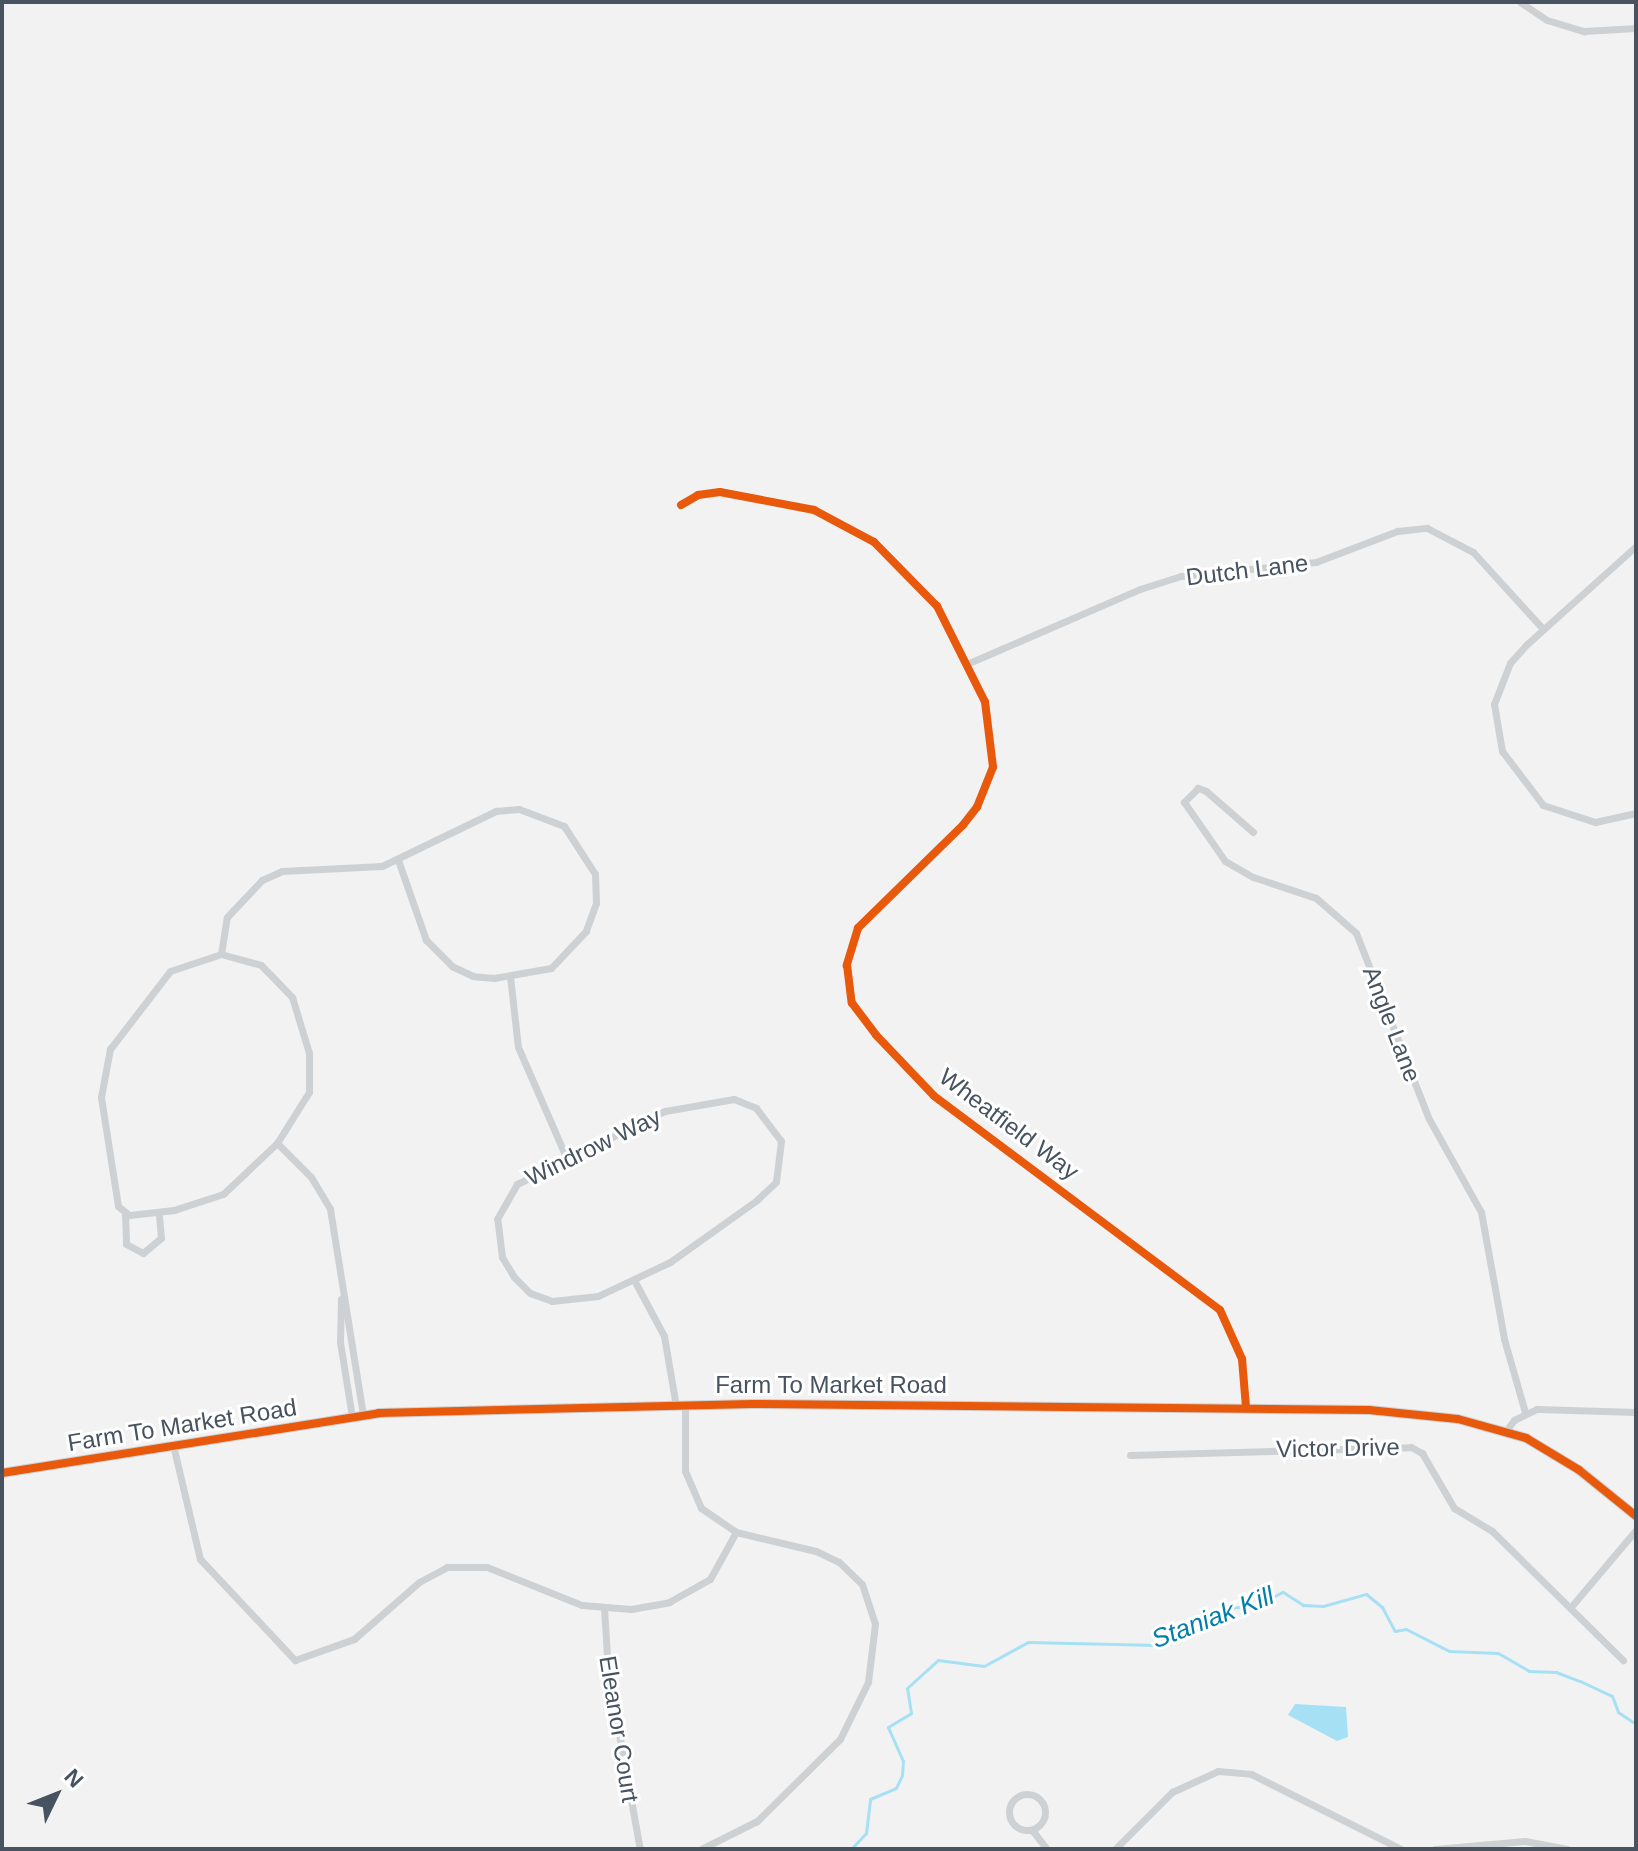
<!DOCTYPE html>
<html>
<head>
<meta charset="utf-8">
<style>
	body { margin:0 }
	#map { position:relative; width:1638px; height:1851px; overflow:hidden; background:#f3f2f2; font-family:Helvetica,sans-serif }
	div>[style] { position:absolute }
	.water>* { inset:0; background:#a6e0f5 }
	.stream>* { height:3px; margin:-1.5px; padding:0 1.5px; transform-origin:1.5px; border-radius:1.5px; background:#a6e0f5 }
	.street>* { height:7px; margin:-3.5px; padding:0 3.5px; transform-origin:3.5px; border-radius:3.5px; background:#ced1d3 }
	.street>.ring { margin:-3.5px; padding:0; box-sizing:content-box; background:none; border:7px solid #ced1d3; border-radius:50% }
	.secondary>* { height:10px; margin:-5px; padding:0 5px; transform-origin:5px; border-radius:5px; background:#ced2d5 }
	.cycleway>* { height:8px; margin:-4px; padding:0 4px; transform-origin:4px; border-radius:4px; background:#e8590c }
	span { translate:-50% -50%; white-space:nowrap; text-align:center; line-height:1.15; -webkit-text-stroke:6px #fff; paint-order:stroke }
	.street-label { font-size:24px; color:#475361 }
	.water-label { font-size:26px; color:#027eaa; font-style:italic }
	.frame { position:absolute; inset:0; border:4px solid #475361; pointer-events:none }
	.north { position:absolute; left:16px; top:1755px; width:80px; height:80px; -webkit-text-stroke:6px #fff; paint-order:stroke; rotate:47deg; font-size:22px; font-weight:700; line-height:32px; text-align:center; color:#475361 }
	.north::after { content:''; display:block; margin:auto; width:28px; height:36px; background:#475361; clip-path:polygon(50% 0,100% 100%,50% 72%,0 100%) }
</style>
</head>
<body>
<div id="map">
	<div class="water">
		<div style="clip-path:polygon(1295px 1704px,1346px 1707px,1348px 1737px,1337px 1741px,1288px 1715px)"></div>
	</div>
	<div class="stream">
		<div style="left:851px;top:1849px;width:22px;rotate:-47deg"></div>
		<div style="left:866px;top:1833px;width:34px;rotate:-83deg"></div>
		<div style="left:870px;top:1799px;width:28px;rotate:-23deg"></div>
		<div style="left:896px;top:1788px;width:14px;rotate:-65deg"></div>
		<div style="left:902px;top:1775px;width:14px;rotate:-86deg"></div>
		<div style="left:903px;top:1761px;width:37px;rotate:-114deg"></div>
		<div style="left:888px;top:1727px;width:27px;rotate:-31deg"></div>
		<div style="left:911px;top:1713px;width:25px;rotate:-99deg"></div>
		<div style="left:907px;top:1688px;width:42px;rotate:-42.1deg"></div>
		<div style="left:938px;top:1660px;width:46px;rotate:7.4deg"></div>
		<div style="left:984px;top:1666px;width:50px;rotate:-28.6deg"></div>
		<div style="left:1028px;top:1642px;width:129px;rotate:1.3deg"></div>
		<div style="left:1157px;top:1645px;width:59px;rotate:-20.9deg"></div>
		<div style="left:1212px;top:1624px;width:21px;rotate:-51deg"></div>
		<div style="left:1225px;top:1608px;width:30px;rotate:-4deg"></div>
		<div style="left:1255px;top:1606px;width:31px;rotate:-27deg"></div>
		<div style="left:1283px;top:1592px;width:24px;rotate:33deg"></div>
		<div style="left:1303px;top:1605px;width:20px;rotate:3deg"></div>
		<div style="left:1323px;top:1606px;width:45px;rotate:-15.6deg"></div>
		<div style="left:1366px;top:1594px;width:21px;rotate:39deg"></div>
		<div style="left:1382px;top:1607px;width:27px;rotate:62deg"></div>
		<div style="left:1395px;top:1631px;width:11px;rotate:-10deg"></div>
		<div style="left:1406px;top:1629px;width:48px;rotate:27.1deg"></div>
		<div style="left:1449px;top:1651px;width:49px;rotate:2.3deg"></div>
		<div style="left:1498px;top:1653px;width:36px;rotate:30deg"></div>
		<div style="left:1529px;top:1671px;width:27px;rotate:2deg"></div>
		<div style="left:1556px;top:1672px;width:26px;rotate:21deg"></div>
		<div style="left:1580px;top:1681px;width:35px;rotate:25deg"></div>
		<div style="left:1612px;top:1696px;width:17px;rotate:69deg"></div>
		<div style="left:1618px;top:1712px;width:22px;rotate:34deg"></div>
	</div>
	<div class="street">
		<div style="left:1520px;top:2px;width:32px;rotate:34deg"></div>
		<div style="left:1547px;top:20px;width:39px;rotate:17deg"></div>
		<div style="left:1584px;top:31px;width:52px;rotate:-3.3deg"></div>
		<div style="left:681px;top:505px;width:20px;rotate:-30deg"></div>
		<div style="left:698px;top:495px;width:22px;rotate:-8deg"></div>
		<div style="left:720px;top:492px;width:96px;rotate:10.8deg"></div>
		<div style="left:814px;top:510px;width:68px;rotate:28.1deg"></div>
		<div style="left:874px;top:542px;width:90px;rotate:45.5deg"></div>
		<div style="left:937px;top:606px;width:107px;rotate:63.4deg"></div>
		<div style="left:985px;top:702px;width:65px;rotate:83deg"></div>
		<div style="left:993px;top:767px;width:43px;rotate:111.8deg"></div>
		<div style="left:977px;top:807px;width:23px;rotate:128deg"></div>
		<div style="left:963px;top:825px;width:147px;rotate:135.6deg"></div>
		<div style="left:858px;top:928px;width:39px;rotate:107deg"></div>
		<div style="left:847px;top:965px;width:38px;rotate:83deg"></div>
		<div style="left:852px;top:1003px;width:40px;rotate:53deg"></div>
		<div style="left:876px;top:1035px;width:84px;rotate:46.4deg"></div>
		<div style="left:934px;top:1096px;width:357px;rotate:36.8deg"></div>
		<div style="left:1220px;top:1310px;width:54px;rotate:65.8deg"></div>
		<div style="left:1242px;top:1359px;width:49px;rotate:85.3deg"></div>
		<div style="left:1636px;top:546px;width:147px;rotate:138deg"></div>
		<div style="left:1527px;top:644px;width:25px;rotate:132deg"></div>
		<div style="left:1510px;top:663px;width:44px;rotate:111.3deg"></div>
		<div style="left:1494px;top:704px;width:48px;rotate:80.3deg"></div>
		<div style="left:1502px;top:751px;width:68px;rotate:52.8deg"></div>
		<div style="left:1543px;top:805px;width:55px;rotate:18.1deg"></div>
		<div style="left:1595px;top:822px;width:42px;rotate:-12.4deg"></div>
		<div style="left:969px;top:663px;width:186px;rotate:-23.4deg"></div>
		<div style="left:1140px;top:589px;width:43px;rotate:-17.6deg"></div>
		<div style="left:1181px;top:576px;width:136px;rotate:-5.9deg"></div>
		<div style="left:1316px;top:562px;width:87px;rotate:-20.9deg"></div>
		<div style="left:1397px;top:531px;width:30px;rotate:-6deg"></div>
		<div style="left:1427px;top:528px;width:52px;rotate:27.6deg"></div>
		<div style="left:1473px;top:552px;width:104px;rotate:47.7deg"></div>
		<div style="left:1253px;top:832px;width:62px;rotate:-138.9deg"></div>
		<div style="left:1206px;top:791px;width:9px;rotate:-159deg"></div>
		<div style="left:1198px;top:788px;width:20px;rotate:135deg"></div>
		<div style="left:1184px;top:802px;width:72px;rotate:55.2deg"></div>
		<div style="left:1225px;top:861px;width:32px;rotate:30deg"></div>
		<div style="left:1253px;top:877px;width:66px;rotate:18.4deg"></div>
		<div style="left:1316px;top:898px;width:53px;rotate:41.2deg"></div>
		<div style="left:1356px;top:933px;width:200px;rotate:68.6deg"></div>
		<div style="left:1429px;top:1119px;width:107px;rotate:60.8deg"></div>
		<div style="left:1481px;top:1212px;width:129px;rotate:79.7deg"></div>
		<div style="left:1504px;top:1339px;width:76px;rotate:74deg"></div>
		<div style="left:221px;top:954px;width:37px;rotate:-81deg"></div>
		<div style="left:227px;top:917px;width:51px;rotate:-46.6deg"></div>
		<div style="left:262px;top:880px;width:22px;rotate:-24deg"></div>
		<div style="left:282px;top:871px;width:100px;rotate:-2.9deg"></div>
		<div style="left:382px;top:866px;width:127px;rotate:-25.8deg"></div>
		<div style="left:496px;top:811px;width:23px;rotate:-5deg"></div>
		<div style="left:519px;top:809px;width:48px;rotate:20.7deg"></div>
		<div style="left:564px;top:826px;width:57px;rotate:57.1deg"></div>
		<div style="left:595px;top:874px;width:29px;rotate:88deg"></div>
		<div style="left:596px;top:903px;width:30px;rotate:110deg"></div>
		<div style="left:586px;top:931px;width:51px;rotate:133.4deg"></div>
		<div style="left:551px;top:968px;width:58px;rotate:170deg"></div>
		<div style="left:494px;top:978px;width:21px;rotate:-175deg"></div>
		<div style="left:473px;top:976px;width:23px;rotate:-155deg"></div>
		<div style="left:452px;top:966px;width:37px;rotate:-135deg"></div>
		<div style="left:426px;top:940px;width:85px;rotate:-109.3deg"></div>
		<div style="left:221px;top:954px;width:41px;rotate:15.4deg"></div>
		<div style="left:261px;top:965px;width:45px;rotate:45.9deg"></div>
		<div style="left:292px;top:997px;width:59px;rotate:73.1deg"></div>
		<div style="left:309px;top:1053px;width:39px;rotate:90deg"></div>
		<div style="left:309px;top:1092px;width:60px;rotate:122.1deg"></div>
		<div style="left:277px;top:1143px;width:74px;rotate:136.6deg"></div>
		<div style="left:223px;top:1194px;width:52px;rotate:161.9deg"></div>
		<div style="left:174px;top:1210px;width:45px;rotate:173.7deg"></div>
		<div style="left:129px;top:1215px;width:14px;rotate:-141deg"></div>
		<div style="left:118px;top:1206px;width:110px;rotate:-98.9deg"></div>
		<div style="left:101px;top:1097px;width:49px;rotate:-79.4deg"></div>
		<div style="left:110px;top:1049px;width:98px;rotate:-52.4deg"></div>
		<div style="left:170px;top:971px;width:54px;rotate:-18.4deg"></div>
		<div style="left:510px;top:976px;width:71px;rotate:83.6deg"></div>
		<div style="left:518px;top:1047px;width:122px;rotate:66.4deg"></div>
		<div style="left:734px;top:1099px;width:24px;rotate:22deg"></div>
		<div style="left:756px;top:1108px;width:41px;rotate:52.9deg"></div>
		<div style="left:781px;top:1141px;width:41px;rotate:97deg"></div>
		<div style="left:776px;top:1182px;width:26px;rotate:137deg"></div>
		<div style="left:757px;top:1200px;width:107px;rotate:144.5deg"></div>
		<div style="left:670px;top:1262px;width:80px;rotate:154.7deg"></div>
		<div style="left:598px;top:1296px;width:46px;rotate:173.8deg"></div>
		<div style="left:552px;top:1301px;width:23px;rotate:-160deg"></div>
		<div style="left:530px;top:1293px;width:23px;rotate:-135deg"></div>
		<div style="left:514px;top:1277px;width:23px;rotate:-121deg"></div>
		<div style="left:502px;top:1257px;width:38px;rotate:-97deg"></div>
		<div style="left:497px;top:1219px;width:40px;rotate:-60.3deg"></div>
		<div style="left:517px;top:1184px;width:165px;rotate:-26.3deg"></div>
		<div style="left:665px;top:1111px;width:70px;rotate:-9.9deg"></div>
		<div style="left:277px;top:1143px;width:48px;rotate:45deg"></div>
		<div style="left:311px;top:1177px;width:37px;rotate:59deg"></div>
		<div style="left:330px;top:1209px;width:210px;rotate:80.9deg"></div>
		<div style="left:125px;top:1213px;width:31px;rotate:88deg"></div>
		<div style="left:126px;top:1244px;width:19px;rotate:28deg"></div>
		<div style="left:143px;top:1253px;width:23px;rotate:-40deg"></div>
		<div style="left:161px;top:1238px;width:25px;rotate:-95deg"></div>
		<div style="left:634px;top:1280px;width:64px;rotate:61.8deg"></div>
		<div style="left:664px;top:1336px;width:71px;rotate:80.3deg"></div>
		<div style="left:341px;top:1299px;width:43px;rotate:91.3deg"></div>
		<div style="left:340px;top:1342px;width:76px;rotate:80.9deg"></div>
		<div style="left:685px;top:1406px;width:65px;rotate:90deg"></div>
		<div style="left:685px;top:1471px;width:40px;rotate:66.6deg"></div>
		<div style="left:701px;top:1508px;width:42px;rotate:34.4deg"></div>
		<div style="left:736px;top:1532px;width:82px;rotate:13.4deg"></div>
		<div style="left:816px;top:1551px;width:25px;rotate:26deg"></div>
		<div style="left:839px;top:1562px;width:32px;rotate:44deg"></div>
		<div style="left:862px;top:1584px;width:42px;rotate:72deg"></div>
		<div style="left:875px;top:1624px;width:58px;rotate:96.9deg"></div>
		<div style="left:868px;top:1682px;width:64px;rotate:116.2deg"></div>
		<div style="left:840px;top:1739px;width:117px;rotate:135.3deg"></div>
		<div style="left:757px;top:1821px;width:63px;rotate:153.4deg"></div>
		<div style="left:1505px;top:1432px;width:15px;rotate:-53deg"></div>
		<div style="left:1514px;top:1420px;width:25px;rotate:-26deg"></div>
		<div style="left:1537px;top:1409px;width:99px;rotate:1.7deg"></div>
		<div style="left:173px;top:1445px;width:117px;rotate:76.7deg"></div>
		<div style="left:200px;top:1559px;width:139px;rotate:46.8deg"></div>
		<div style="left:295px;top:1660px;width:63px;rotate:-19.6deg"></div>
		<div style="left:354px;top:1639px;width:86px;rotate:-41.2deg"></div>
		<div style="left:419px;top:1582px;width:32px;rotate:-28deg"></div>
		<div style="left:447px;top:1567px;width:40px"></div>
		<div style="left:487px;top:1567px;width:102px;rotate:21.8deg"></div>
		<div style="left:582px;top:1605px;width:49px;rotate:4.7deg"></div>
		<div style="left:631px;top:1609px;width:39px;rotate:-10deg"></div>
		<div style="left:669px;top:1602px;width:47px;rotate:-29.3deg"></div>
		<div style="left:710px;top:1579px;width:54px;rotate:-61deg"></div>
		<div style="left:1130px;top:1455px;width:281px;rotate:-1.6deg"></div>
		<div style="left:1411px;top:1447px;width:13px;rotate:29deg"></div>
		<div style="left:1422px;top:1453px;width:64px;rotate:59.8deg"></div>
		<div style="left:1454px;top:1508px;width:44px;rotate:31.2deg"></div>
		<div style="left:1492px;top:1531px;width:184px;rotate:44.6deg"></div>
		<div style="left:604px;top:1608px;width:64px;rotate:86.4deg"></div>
		<div style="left:608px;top:1672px;width:180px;rotate:79.8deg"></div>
		<div style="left:1570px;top:1608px;width:102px;rotate:-49.8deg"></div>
		<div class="ring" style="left:1009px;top:1794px;width:29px;height:29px"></div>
		<div style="left:1032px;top:1830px;width:24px;rotate:52deg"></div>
		<div style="left:1115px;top:1849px;width:81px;rotate:-45deg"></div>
		<div style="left:1172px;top:1792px;width:51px;rotate:-24.5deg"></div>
		<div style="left:1218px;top:1771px;width:33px;rotate:5deg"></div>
		<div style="left:1251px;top:1774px;width:168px;rotate:26.6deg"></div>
		<div style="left:1435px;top:1849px;width:90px;rotate:-5.1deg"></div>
		<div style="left:1525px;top:1841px;width:43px;rotate:10.8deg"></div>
	</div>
	<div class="secondary">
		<div style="left:2px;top:1473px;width:382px;rotate:-9deg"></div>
		<div style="left:379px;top:1413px;width:373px;rotate:-1.4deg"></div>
		<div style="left:752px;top:1404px;width:617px;rotate:0.56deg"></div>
		<div style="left:1369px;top:1410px;width:89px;rotate:5.8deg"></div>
		<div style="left:1458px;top:1419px;width:71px;rotate:15.6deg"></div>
		<div style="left:1526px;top:1438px;width:62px;rotate:31.1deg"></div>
		<div style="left:1579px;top:1470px;width:73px;rotate:38.9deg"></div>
	</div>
	<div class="cycleway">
		<div style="left:681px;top:505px;width:20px;rotate:-30deg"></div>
		<div style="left:698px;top:495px;width:22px;rotate:-8deg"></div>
		<div style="left:720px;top:492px;width:96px;rotate:10.8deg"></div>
		<div style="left:814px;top:510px;width:68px;rotate:28.1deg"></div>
		<div style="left:874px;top:542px;width:90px;rotate:45.5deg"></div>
		<div style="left:937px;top:606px;width:107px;rotate:63.4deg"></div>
		<div style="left:985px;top:702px;width:65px;rotate:83deg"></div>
		<div style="left:993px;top:767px;width:43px;rotate:111.8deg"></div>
		<div style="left:977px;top:807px;width:23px;rotate:128deg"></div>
		<div style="left:963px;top:825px;width:147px;rotate:135.6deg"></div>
		<div style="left:858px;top:928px;width:39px;rotate:107deg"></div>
		<div style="left:847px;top:965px;width:38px;rotate:83deg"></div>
		<div style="left:852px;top:1003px;width:40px;rotate:53deg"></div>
		<div style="left:876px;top:1035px;width:84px;rotate:46.4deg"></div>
		<div style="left:934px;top:1096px;width:357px;rotate:36.8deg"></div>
		<div style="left:1220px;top:1310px;width:54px;rotate:65.8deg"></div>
		<div style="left:1242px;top:1359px;width:49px;rotate:85.3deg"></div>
		<div style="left:2px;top:1473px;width:382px;rotate:-9deg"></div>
		<div style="left:379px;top:1413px;width:373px;rotate:-1.4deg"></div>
		<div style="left:752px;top:1404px;width:617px;rotate:0.56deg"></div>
		<div style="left:1369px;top:1410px;width:89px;rotate:5.8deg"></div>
		<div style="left:1458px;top:1419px;width:71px;rotate:15.6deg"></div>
		<div style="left:1526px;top:1438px;width:62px;rotate:31.1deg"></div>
		<div style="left:1579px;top:1470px;width:73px;rotate:38.9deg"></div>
	</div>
	<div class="street-label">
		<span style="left:1247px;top:570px;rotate:-7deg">Dutch Lane</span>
		<span style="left:1392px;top:1024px;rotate:69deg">Angle Lane</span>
		<span style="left:1009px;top:1124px;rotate:37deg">Wheatfield Way</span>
		<span style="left:593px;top:1147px;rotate:-26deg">Windrow Way</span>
		<span style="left:831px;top:1385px">Farm To Market Road</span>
		<span style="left:182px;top:1425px;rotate:-9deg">Farm To Market Road</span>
		<span style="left:1338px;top:1448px;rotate:-1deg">Victor Drive</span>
		<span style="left:619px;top:1729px;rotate:81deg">Eleanor Court</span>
	</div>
	<div class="water-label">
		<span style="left:1213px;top:1618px;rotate:-21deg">Staniak Kill</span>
	</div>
	<div class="frame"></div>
	<div class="north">N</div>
</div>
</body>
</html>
